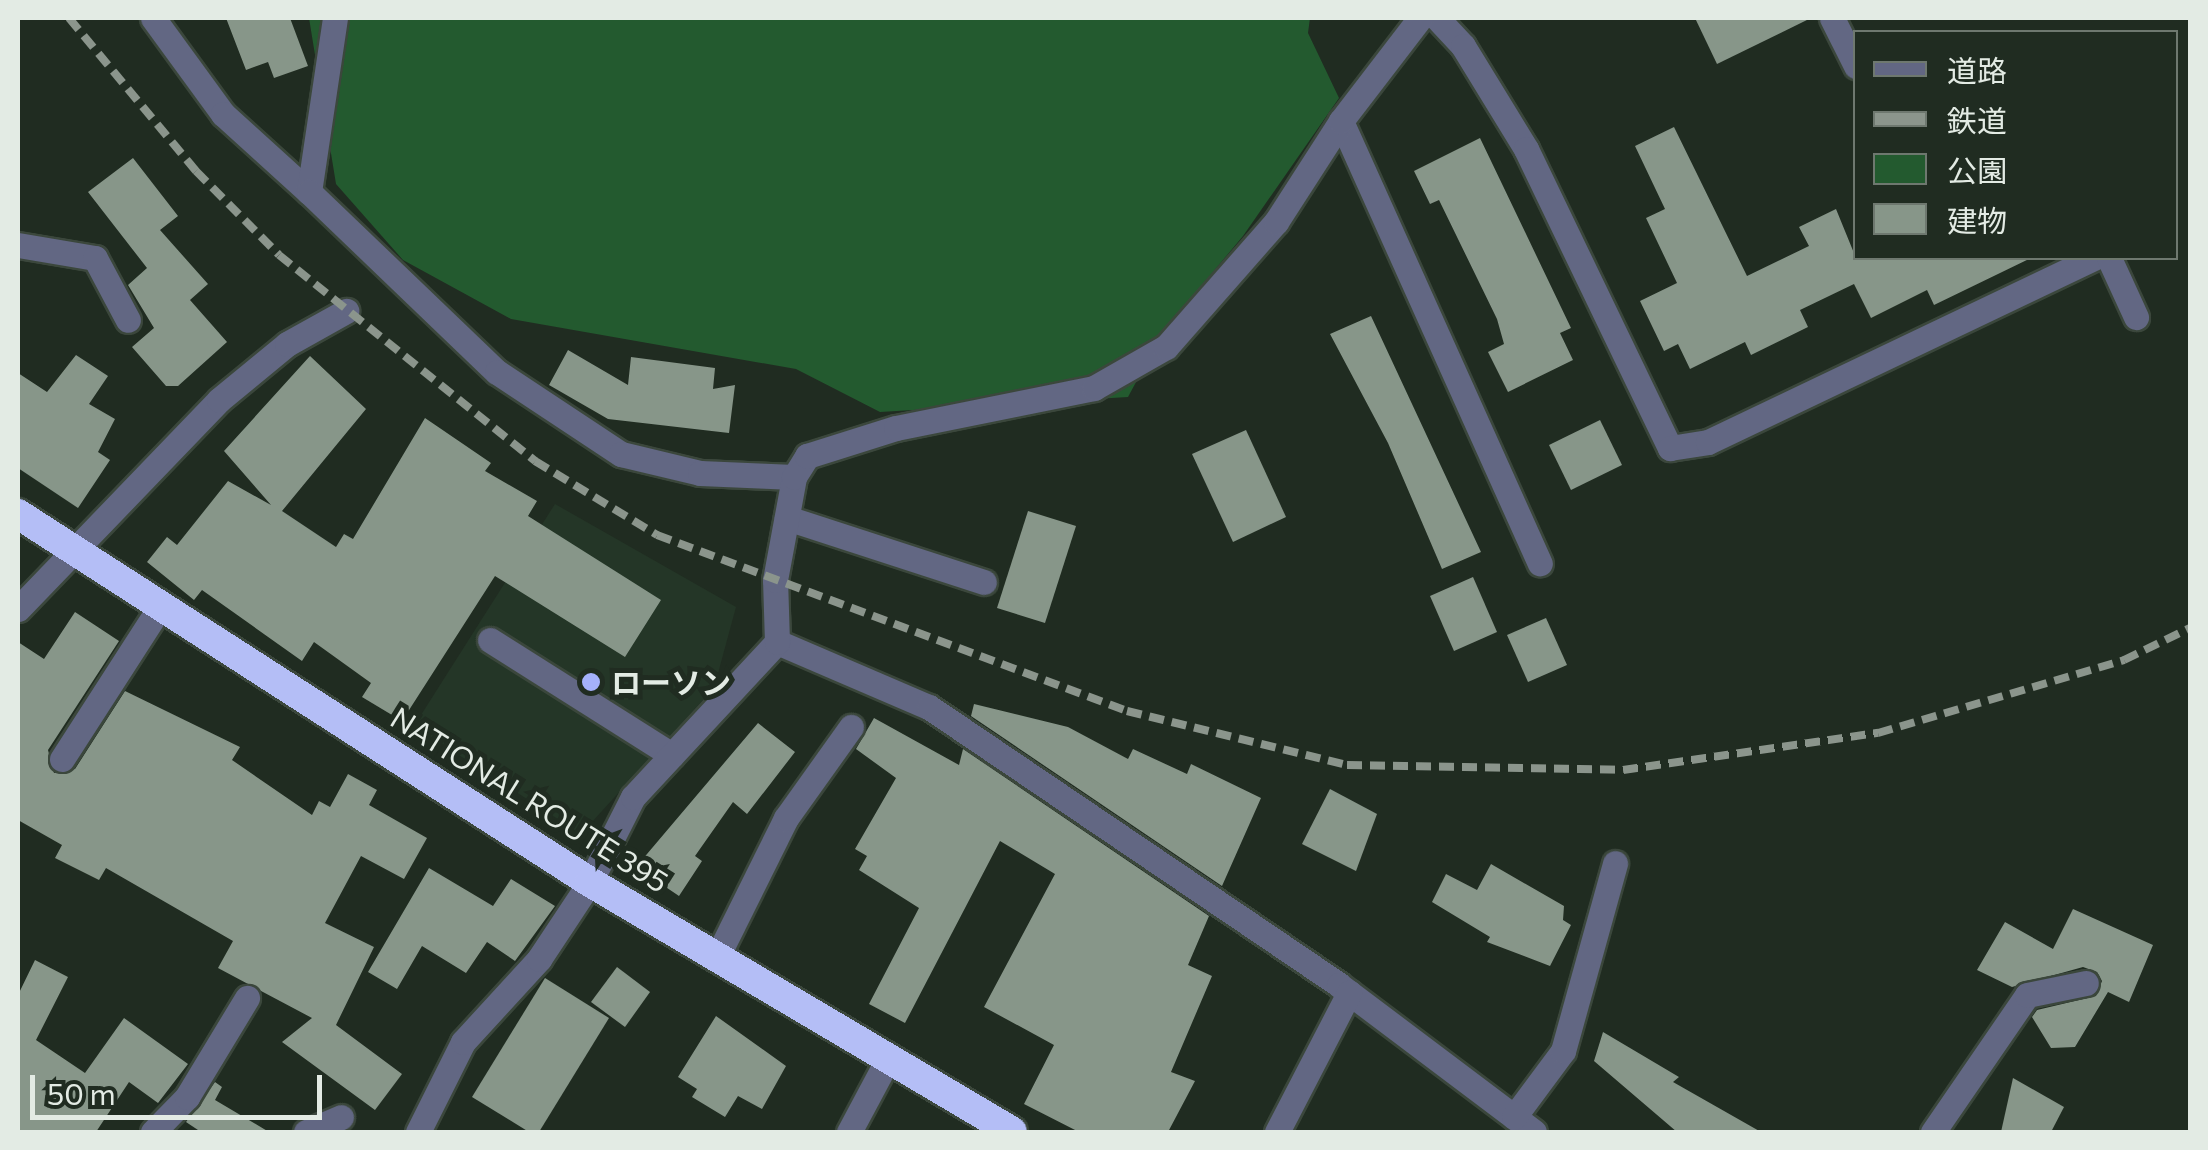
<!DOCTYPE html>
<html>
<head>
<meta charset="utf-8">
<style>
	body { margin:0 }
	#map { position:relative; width:2208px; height:1150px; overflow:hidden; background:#202c21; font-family:Commissioner,"Noto Sans JP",sans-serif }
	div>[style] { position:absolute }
	.built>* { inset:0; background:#243627 }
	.green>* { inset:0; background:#235a2f }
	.building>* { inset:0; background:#879689 }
	.roads { filter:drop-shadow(2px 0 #3b473c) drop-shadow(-2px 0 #3b473c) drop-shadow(0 2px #3b473c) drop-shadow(0 -2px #3b473c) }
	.minor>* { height:25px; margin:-12.5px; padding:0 12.5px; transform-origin:12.5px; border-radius:12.5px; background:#626783 }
	.highway>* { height:30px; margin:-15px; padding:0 15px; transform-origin:15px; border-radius:15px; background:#b4bef6 }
	.rail>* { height:8px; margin-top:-4px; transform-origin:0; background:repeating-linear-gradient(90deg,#8b958c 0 15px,transparent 0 23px) }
	.dots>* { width:28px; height:28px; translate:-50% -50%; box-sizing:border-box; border:5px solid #202c21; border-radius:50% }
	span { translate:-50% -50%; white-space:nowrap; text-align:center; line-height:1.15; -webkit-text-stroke:10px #202c21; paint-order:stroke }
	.poi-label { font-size:30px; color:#e3ebe4; font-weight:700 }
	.left { translate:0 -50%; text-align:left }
	.street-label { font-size:30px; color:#e3ebe4 }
	.frame { position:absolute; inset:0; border:20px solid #e3ebe4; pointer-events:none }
	.legend { position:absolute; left:1853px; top:30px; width:325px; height:230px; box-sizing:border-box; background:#202c21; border:2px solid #6e786f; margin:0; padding:12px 18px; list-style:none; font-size:30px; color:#e3ebe4 }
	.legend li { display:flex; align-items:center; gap:20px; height:50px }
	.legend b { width:50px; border:2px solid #6e786f }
	.scale { position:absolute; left:30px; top:1075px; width:292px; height:45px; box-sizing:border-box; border:5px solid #e3ebe4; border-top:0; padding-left:12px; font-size:30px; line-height:35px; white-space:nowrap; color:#e3ebe4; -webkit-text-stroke:8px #202c21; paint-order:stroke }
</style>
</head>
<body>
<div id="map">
	<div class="built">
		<div style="clip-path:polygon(555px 504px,736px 607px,714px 688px,581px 834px,414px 726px)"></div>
	</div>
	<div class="green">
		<div style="clip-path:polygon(309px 18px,1310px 18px,1308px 33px,1339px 98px,1243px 236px,1163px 332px,1128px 397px,880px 412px,796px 369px,511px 319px,403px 260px,336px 184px)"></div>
	</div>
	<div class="building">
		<div style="clip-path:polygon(226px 18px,290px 18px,308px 66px,274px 78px,268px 62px,246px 70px)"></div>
		<div style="clip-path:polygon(1695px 18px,1811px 18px,1717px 64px)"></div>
		<div style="clip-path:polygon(1674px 127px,1747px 276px,1809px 246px,1799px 227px,1836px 209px,1856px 258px,2031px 258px,1934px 305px,1927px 290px,1871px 318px,1854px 284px,1800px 310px,1808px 327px,1751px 355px,1745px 342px,1690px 369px,1678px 344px,1664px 351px,1640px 301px,1677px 283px,1646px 218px,1665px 209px,1635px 146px)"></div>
		<div style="clip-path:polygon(1480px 138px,1571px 328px,1560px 333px,1573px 360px,1508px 392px,1488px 352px,1504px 344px,1497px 319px,1439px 200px,1430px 204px,1414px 171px)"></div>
		<div style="clip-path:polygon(133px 158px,178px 216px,160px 230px,208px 284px,190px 300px,227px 342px,178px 386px,166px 386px,132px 347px,154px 328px,128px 285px,147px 268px,88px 192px)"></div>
		<div style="clip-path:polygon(1371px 316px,1481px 552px,1442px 569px,1388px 443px,1330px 334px)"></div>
		<div style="clip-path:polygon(568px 350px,628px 385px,631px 357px,715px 368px,713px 389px,735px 385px,729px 433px,608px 419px,549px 385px)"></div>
		<div style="clip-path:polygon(76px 355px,108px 376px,89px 404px,115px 419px,98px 452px,110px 460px,78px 508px,18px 468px,18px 373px,47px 392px)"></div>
		<div style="clip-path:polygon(310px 356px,366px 409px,282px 511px,336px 547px,344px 534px,353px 539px,425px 418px,491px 463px,485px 471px,537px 501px,528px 516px,661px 600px,625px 657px,495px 576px,402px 721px,362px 697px,371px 683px,314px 642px,302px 661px,202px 590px,194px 600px,147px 562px,167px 537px,177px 545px,228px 481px,271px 505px,224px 451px)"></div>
		<div style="clip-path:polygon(1600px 420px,1622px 465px,1571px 490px,1549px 445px)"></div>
		<div style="clip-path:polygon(1246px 430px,1286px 517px,1233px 542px,1192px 454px)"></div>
		<div style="clip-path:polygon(1028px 511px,1076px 526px,1045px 623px,997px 608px)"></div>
		<div style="clip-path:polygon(1473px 577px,1497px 632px,1454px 651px,1430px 596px)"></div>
		<div style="clip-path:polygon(75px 612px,119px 641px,48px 750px,54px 773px,75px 769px,125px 691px,240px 747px,232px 760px,312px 815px,319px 801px,330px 807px,348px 774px,377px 790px,369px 805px,427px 838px,404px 879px,361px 856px,325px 923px,374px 947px,336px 1025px,402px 1074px,375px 1110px,282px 1042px,312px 1018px,218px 968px,233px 941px,106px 868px,99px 880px,55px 858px,62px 845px,18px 820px,18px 642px,44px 659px)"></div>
		<div style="clip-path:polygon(1546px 618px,1567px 665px,1528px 682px,1507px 635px)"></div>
		<div style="clip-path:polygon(974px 704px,1068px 727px,1128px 759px,1133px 749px,1187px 774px,1191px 764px,1261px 798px,1222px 886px,971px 716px)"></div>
		<div style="clip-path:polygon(874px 718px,959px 765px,963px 749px,1209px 916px,1188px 965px,1212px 976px,1171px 1072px,1195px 1081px,1168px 1132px,1079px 1132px,1024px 1104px,1054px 1045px,984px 1007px,1055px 874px,1000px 841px,905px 1023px,869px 1004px,919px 908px,859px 870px,867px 856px,855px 849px,896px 778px,856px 749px)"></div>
		<div style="clip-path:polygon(758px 723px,795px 752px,747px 814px,733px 802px,695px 856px,702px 861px,679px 896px,636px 867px)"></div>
		<div style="clip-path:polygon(1330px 789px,1377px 814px,1356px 871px,1302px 844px)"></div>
		<div style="clip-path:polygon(1491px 864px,1564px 906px,1563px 920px,1571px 925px,1550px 966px,1487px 942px,1490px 937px,1432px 902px,1446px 874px,1477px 890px)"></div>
		<div style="clip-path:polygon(429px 868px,493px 906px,511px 879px,555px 906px,515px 961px,487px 942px,466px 973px,422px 946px,397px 989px,368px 972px)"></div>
		<div style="clip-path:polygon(2073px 909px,2153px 945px,2129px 1002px,2108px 992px,2075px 1047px,2051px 1048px,2032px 1017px,2037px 1010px,2096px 996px,2102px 981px,2097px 972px,2083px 967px,2012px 987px,1977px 970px,2005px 922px,2053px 949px)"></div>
		<div style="clip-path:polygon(35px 960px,68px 977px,36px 1040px,85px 1073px,124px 1018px,188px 1064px,158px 1103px,129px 1082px,96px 1132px,18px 1132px,18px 995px)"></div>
		<div style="clip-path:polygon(617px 967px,650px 992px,625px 1027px,591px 1002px)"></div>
		<div style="clip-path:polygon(545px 978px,609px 1018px,539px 1132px,529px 1132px,472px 1097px)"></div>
		<div style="clip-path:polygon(716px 1016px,786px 1066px,762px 1109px,738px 1096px,725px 1117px,692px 1097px,697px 1089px,678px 1077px)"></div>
		<div style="clip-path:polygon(1603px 1032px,1679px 1077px,1673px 1082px,1761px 1132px,1677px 1132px,1594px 1061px)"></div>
		<div style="clip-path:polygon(2013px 1078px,2064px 1107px,2051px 1132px,2001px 1132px)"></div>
		<div style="clip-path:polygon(215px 1082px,222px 1087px,215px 1100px,269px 1132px,201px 1132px,186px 1122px)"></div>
	</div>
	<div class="roads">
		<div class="minor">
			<div style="left:153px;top:18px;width:119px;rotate:53.9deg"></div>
			<div style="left:223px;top:114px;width:116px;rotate:42.2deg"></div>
			<div style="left:335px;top:18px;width:176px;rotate:98.5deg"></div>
			<div style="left:309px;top:192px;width:260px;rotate:43.8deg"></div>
			<div style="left:497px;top:372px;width:149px;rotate:33.5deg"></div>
			<div style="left:621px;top:454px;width:81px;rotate:13.5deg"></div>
			<div style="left:700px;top:473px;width:94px;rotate:2.4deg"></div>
			<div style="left:1437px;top:18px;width:38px;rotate:47deg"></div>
			<div style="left:1463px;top:46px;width:121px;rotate:58.5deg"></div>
			<div style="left:1526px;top:149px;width:332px;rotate:64.3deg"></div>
			<div style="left:1670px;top:448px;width:38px;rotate:-9deg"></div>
			<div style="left:1708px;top:442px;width:428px;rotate:-25.5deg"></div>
			<div style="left:1832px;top:18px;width:54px;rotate:63.4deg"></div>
			<div style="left:1341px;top:121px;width:485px;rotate:65.8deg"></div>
			<div style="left:18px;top:245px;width:78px;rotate:9.6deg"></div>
			<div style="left:95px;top:258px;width:70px;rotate:62deg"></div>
			<div style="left:2109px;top:258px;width:65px;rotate:65.4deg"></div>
			<div style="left:787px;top:518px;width:207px;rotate:18deg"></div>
			<div style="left:18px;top:609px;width:290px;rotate:-46.1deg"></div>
			<div style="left:219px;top:400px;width:88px;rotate:-39.5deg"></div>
			<div style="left:287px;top:344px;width:68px;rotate:-29.2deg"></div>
			<div style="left:490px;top:640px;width:215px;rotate:32.3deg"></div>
			<div style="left:777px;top:642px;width:165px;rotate:23.2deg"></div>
			<div style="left:929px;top:707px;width:495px;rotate:34.1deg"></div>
			<div style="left:1339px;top:985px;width:244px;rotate:37deg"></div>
			<div style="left:62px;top:759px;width:184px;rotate:-57.2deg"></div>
			<div style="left:717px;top:957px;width:155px;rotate:-63.6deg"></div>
			<div style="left:786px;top:818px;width:112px;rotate:-54.5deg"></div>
			<div style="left:1514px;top:1117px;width:82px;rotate:-53.4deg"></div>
			<div style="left:1563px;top:1051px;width:195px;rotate:-74.5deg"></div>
			<div style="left:153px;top:1132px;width:49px;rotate:-45.8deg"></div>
			<div style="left:187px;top:1097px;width:116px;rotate:-58.8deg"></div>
			<div style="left:306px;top:1132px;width:38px;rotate:-23deg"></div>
			<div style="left:418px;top:1132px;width:101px;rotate:-63.4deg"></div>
			<div style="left:463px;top:1042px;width:113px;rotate:-47.5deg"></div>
			<div style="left:539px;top:959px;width:92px;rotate:-56.5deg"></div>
			<div style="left:590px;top:882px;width:95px;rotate:-63.2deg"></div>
			<div style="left:633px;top:797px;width:212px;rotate:-47.1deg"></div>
			<div style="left:777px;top:642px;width:62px;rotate:-91.8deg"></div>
			<div style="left:775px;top:580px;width:105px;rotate:-79.5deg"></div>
			<div style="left:794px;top:477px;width:25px;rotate:-58deg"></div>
			<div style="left:807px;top:456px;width:93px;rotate:-17.5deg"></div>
			<div style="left:896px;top:428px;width:202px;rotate:-11.4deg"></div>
			<div style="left:1094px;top:388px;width:83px;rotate:-29.7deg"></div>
			<div style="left:1166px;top:347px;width:167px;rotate:-48.7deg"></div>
			<div style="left:1276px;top:222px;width:120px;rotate:-57.2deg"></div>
			<div style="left:1341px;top:121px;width:130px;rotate:-52.5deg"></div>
			<div style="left:849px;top:1132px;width:85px;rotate:-61.9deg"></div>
			<div style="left:1277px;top:1132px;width:157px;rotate:-62.6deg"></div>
			<div style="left:1933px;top:1132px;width:166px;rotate:-55.5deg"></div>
			<div style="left:2027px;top:995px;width:60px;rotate:-11.5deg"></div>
		</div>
		<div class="highway">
			<div style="left:18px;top:514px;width:680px;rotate:32.76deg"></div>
			<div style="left:590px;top:882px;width:490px;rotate:30.6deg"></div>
		</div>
	</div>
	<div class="rail">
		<div style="left:69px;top:18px;width:199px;rotate:50.3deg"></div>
		<div style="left:196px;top:171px;width:118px;rotate:45.3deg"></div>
		<div style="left:279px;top:255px;width:329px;rotate:38.8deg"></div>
		<div style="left:535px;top:461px;width:143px;rotate:31.2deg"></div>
		<div style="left:657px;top:535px;width:502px;rotate:20.53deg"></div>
		<div style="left:1127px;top:711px;width:227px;rotate:13.8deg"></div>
		<div style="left:1347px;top:765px;width:276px;rotate:1deg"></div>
		<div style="left:1623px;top:770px;width:258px;rotate:-8.3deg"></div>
		<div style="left:1878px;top:733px;width:257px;rotate:-16.5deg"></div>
		<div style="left:2124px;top:660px;width:73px;rotate:-25.9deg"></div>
	</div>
	<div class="dots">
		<div style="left:591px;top:682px;background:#a5b1fc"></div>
	</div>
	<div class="poi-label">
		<span class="left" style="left:611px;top:682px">ローソン</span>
	</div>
	<div class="street-label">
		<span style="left:530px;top:799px;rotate:32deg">NATIONAL ROUTE 395</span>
	</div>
	<div class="frame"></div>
	<ul class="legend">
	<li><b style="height:12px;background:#626783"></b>道路</li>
	<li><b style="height:12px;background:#8b958c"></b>鉄道</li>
	<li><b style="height:28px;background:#235a2f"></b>公園</li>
	<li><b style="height:28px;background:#879689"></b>建物</li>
	</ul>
	<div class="scale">50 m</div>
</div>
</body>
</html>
